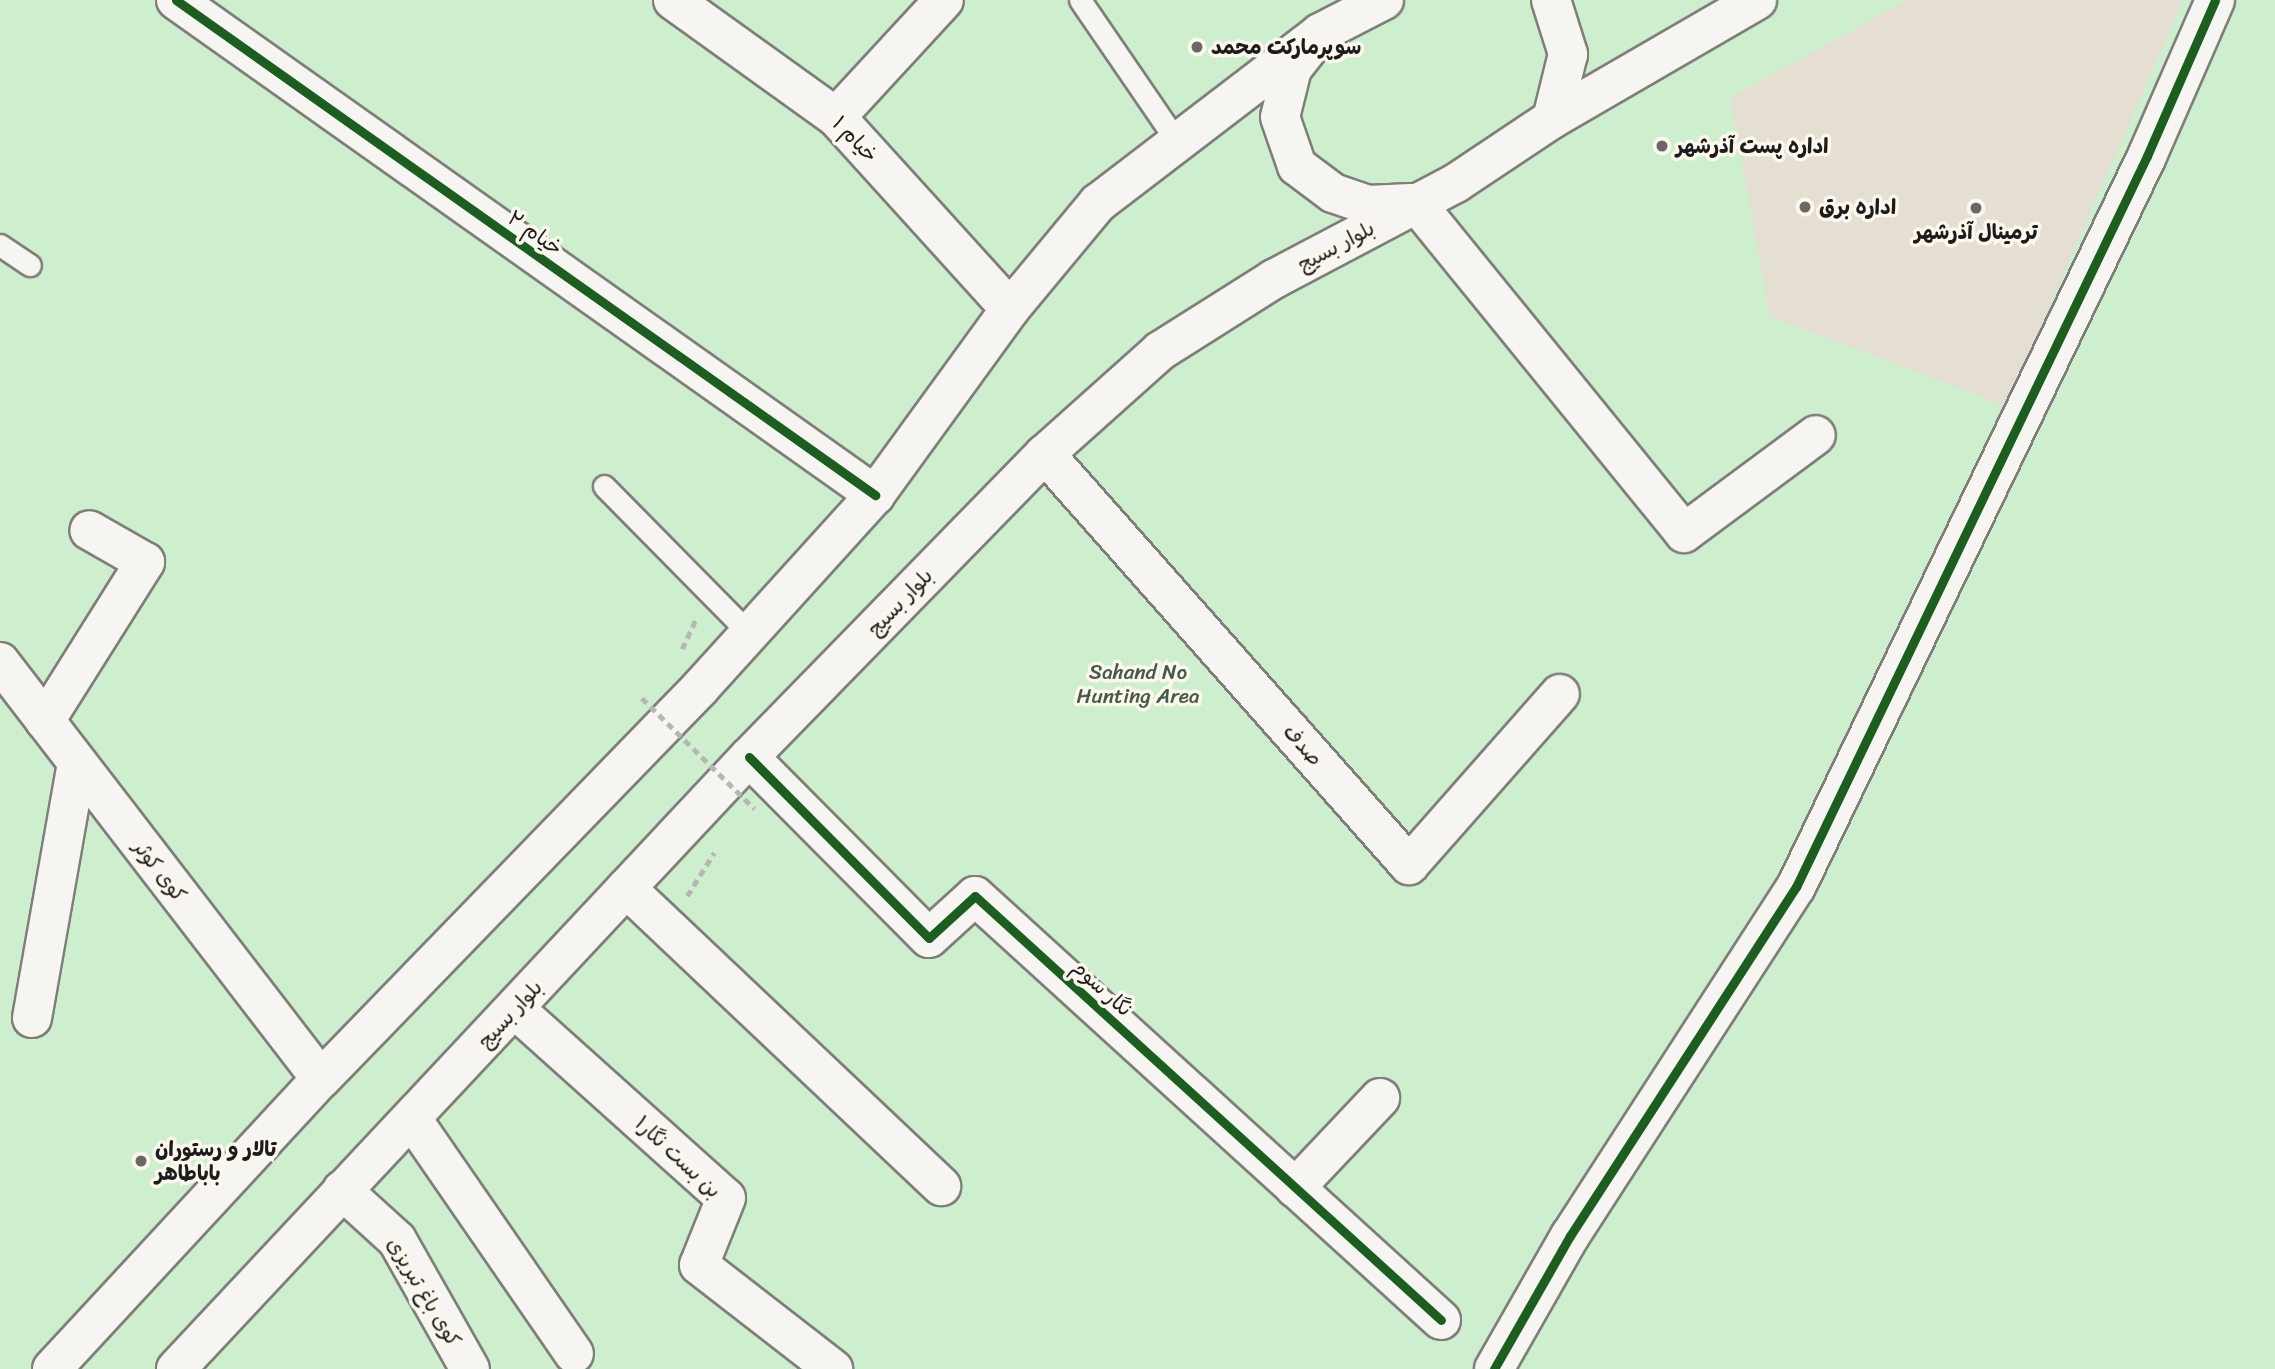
<!DOCTYPE html>
<html>
<head>
<meta charset="utf-8">
<style>
	body { margin:0 }
	#map { position:relative; width:2275px; height:1369px; overflow:hidden; background:#f8f6f0; font-family:Sriracha,"Playpen Sans Arabic",sans-serif }
	div>[style] { position:absolute }
	.green>* { inset:0; background:#cdefce }
	.building>* { inset:0; background:#e5ded2 }
	.path>* { height:4.5px; margin-top:-2.25px; transform-origin:0; background:repeating-linear-gradient(90deg,#b7b6b4 0 7px,transparent 0 12px) }
	.roads { filter:drop-shadow(2px 0 #7f7e7b) drop-shadow(-2px 0 #7f7e7b) drop-shadow(0 2px #7f7e7b) drop-shadow(0 -2px #7f7e7b) }
	.lane>* { height:21px; margin:-10.5px; padding:0 10.5px; transform-origin:10.5px; border-radius:10.5px; background:#f6f5f1 }
	.street>* { height:38px; margin:-19px; padding:0 19px; transform-origin:19px; border-radius:19px; background:#f6f5f1 }
	.secondary>* { height:38px; margin:-19px; padding:0 19px; transform-origin:19px; border-radius:19px; background:#f6f5f1 }
	.path-bridge>* { height:4.5px; margin-top:-2.25px; transform-origin:0; background:repeating-linear-gradient(90deg,#b7b6b4 0 7px,transparent 0 12px) }
	.cycleway>* { height:9px; margin:-4.5px; padding:0 4.5px; transform-origin:4.5px; border-radius:4.5px; background:#1b5e20 }
	.dots>* { width:19px; height:19px; translate:-50% -50%; box-sizing:border-box; border:4px solid #fbf7ec; border-radius:50% }
	span { translate:-50% -50%; white-space:nowrap; text-align:center; line-height:1.15; -webkit-text-stroke:7px #fbf7ec; paint-order:stroke }
	.poi-label { font-size:21px; color:#1c1c1c; font-weight:700 }
	.left { translate:0 -50%; text-align:left }
	.street-label { font-size:21px; color:#1c1c1c }
	.park-label { font-size:21px; color:#465a49 }
</style>
</head>
<body>
<div id="map">
	<div class="green">
		<div style="clip-path:polygon(0 0,2275px 0,2275px 1369px,0 1369px)"></div>
	</div>
	<div class="building">
		<div style="clip-path:polygon(1907px 0,2183px 0,2006px 406px,1770px 316px,1730px 98px)"></div>
	</div>
	<div class="path">
		<div style="left:682px;top:649px;width:33px;rotate:-65deg"></div>
		<div style="left:687px;top:896px;width:51px;rotate:-57.9deg"></div>
	</div>
	<div class="roads">
		<div class="lane">
			<div style="left:1080px;top:0;width:170px;rotate:55.6deg"></div>
			<div style="left:0;top:245px;width:36px;rotate:34deg"></div>
			<div style="left:604px;top:486px;width:208px;rotate:45.4deg"></div>
		</div>
		<div class="street">
			<div style="left:176px;top:0;width:857px;rotate:35.3deg"></div>
			<div style="left:673px;top:0;width:201px;rotate:35.7deg"></div>
			<div style="left:836px;top:117px;width:259px;rotate:47.8deg"></div>
			<div style="left:836px;top:117px;width:159px;rotate:-47.3deg"></div>
			<div style="left:1416px;top:203px;width:425px;rotate:50.9deg"></div>
			<div style="left:1684px;top:533px;width:164px;rotate:-36.6deg"></div>
			<div style="left:1045px;top:454px;width:549px;rotate:48.47deg"></div>
			<div style="left:1409px;top:865px;width:228px;rotate:-48.6deg"></div>
			<div style="left:0;top:662px;width:526px;rotate:52.41deg"></div>
			<div style="left:45px;top:721px;width:188px;rotate:-57.8deg"></div>
			<div style="left:145px;top:562px;width:64px;rotate:-150.3deg"></div>
			<div style="left:749px;top:757px;width:255px;rotate:45.2deg"></div>
			<div style="left:929px;top:938px;width:62px;rotate:-42.4deg"></div>
			<div style="left:975px;top:896px;width:630px;rotate:42.3deg"></div>
			<div style="left:626px;top:888px;width:434px;rotate:43.4deg"></div>
			<div style="left:515px;top:1009px;width:283px;rotate:41.9deg"></div>
			<div style="left:726px;top:1198px;width:72px;rotate:111.9deg"></div>
			<div style="left:699px;top:1265px;width:170px;rotate:37.8deg"></div>
			<div style="left:32px;top:1018px;width:259px;rotate:-80deg"></div>
			<div style="left:412px;top:1119px;width:285px;rotate:55.4deg"></div>
			<div style="left:1295px;top:1188px;width:124px;rotate:-46.6deg"></div>
			<div style="left:342px;top:1190px;width:74px;rotate:42.3deg"></div>
			<div style="left:397px;top:1240px;width:148px;rotate:60.5deg"></div>
			<div style="left:1494px;top:1369px;width:153px;rotate:-60.3deg"></div>
			<div style="left:1570px;top:1236px;width:416px;rotate:-57.1deg"></div>
			<div style="left:1796px;top:887px;width:811px;rotate:-64.35deg"></div>
			<div style="left:2147px;top:156px;width:170px;rotate:-66.4deg"></div>
		</div>
		<div class="secondary">
			<div style="left:1551px;top:0;width:57px;rotate:72.5deg"></div>
			<div style="left:1568px;top:54px;width:67px;rotate:103.8deg"></div>
			<div style="left:1310px;top:46px;width:29px;rotate:128deg"></div>
			<div style="left:1292px;top:69px;width:49px;rotate:104deg"></div>
			<div style="left:1280px;top:117px;width:52px;rotate:70.9deg"></div>
			<div style="left:1297px;top:166px;width:45px;rotate:36.9deg"></div>
			<div style="left:1333px;top:193px;width:37px;rotate:19deg"></div>
			<div style="left:1368px;top:205px;width:42px;rotate:-2.7deg"></div>
			<div style="left:52px;top:1369px;width:396px;rotate:-47.2deg"></div>
			<div style="left:321px;top:1079px;width:545px;rotate:-45.89deg"></div>
			<div style="left:700px;top:688px;width:261px;rotate:-47.8deg"></div>
			<div style="left:875px;top:495px;width:230px;rotate:-54deg"></div>
			<div style="left:1010px;top:309px;width:138px;rotate:-50.3deg"></div>
			<div style="left:1098px;top:203px;width:280px;rotate:-37.4deg"></div>
			<div style="left:1320px;top:33px;width:72px;rotate:-27.3deg"></div>
			<div style="left:176px;top:1369px;width:838px;rotate:-46.89deg"></div>
			<div style="left:749px;top:757px;width:424px;rotate:-45.7deg"></div>
			<div style="left:1045px;top:454px;width:154px;rotate:-41.8deg"></div>
			<div style="left:1160px;top:351px;width:135px;rotate:-32.3deg"></div>
			<div style="left:1274px;top:279px;width:206px;rotate:-27.8deg"></div>
			<div style="left:1456px;top:183px;width:115px;rotate:-33.7deg"></div>
			<div style="left:1552px;top:119px;width:237px;rotate:-30.1deg"></div>
		</div>
	</div>
	<div class="path-bridge">
		<div style="left:642px;top:698px;width:158px;rotate:44.5deg"></div>
	</div>
	<div class="cycleway">
		<div style="left:176px;top:0;width:857px;rotate:35.3deg"></div>
		<div style="left:749px;top:757px;width:255px;rotate:45.2deg"></div>
		<div style="left:929px;top:938px;width:62px;rotate:-42.4deg"></div>
		<div style="left:975px;top:896px;width:630px;rotate:42.3deg"></div>
		<div style="left:1494px;top:1369px;width:153px;rotate:-60.3deg"></div>
		<div style="left:1570px;top:1236px;width:416px;rotate:-57.1deg"></div>
		<div style="left:1796px;top:887px;width:811px;rotate:-64.35deg"></div>
		<div style="left:2147px;top:156px;width:170px;rotate:-66.4deg"></div>
	</div>
	<div class="dots">
		<div style="left:1197px;top:47px;background:#696866"></div>
		<div style="left:1662px;top:146px;background:#696866"></div>
		<div style="left:1805px;top:207px;background:#696866"></div>
		<div style="left:1976px;top:208px;background:#696866"></div>
		<div style="left:141px;top:1161px;background:#696866"></div>
	</div>
	<div class="poi-label">
		<span class="left" style="left:1211px;top:47px">سوپرمارکت محمد</span>
		<span class="left" style="left:1676px;top:146px">اداره پست آذرشهر</span>
		<span class="left" style="left:1819px;top:207px">اداره برق</span>
		<span style="left:1976px;top:232px">ترمینال آذرشهر</span>
		<span class="left" style="left:155px;top:1161px">تالار و رستوران<br>باباطاهر</span>
	</div>
	<div class="street-label">
		<span style="left:855px;top:139px;rotate:46deg">خیام ۱</span>
		<span style="left:535px;top:233px;rotate:35deg">خیام ۲</span>
		<span style="left:1336px;top:246px;rotate:-28deg">بلوار بسیج</span>
		<span style="left:900px;top:602px;rotate:-46deg">بلوار بسیج</span>
		<span style="left:1303px;top:745px;rotate:48deg">صدف</span>
		<span style="left:160px;top:871px;rotate:52deg">کوی کوثر</span>
		<span style="left:1102px;top:988px;rotate:42deg">نگار سوم</span>
		<span style="left:510px;top:1014px;rotate:-47deg">بلوار بسیج</span>
		<span style="left:678px;top:1157px;rotate:43deg">بن بست نگار۱</span>
		<span style="left:424px;top:1292px;rotate:59deg">کوی باغ تبریزی</span>
	</div>
	<div class="park-label">
		<span style="left:1138px;top:684px">Sahand No<br>Hunting Area</span>
	</div>
</div>
</body>
</html>
